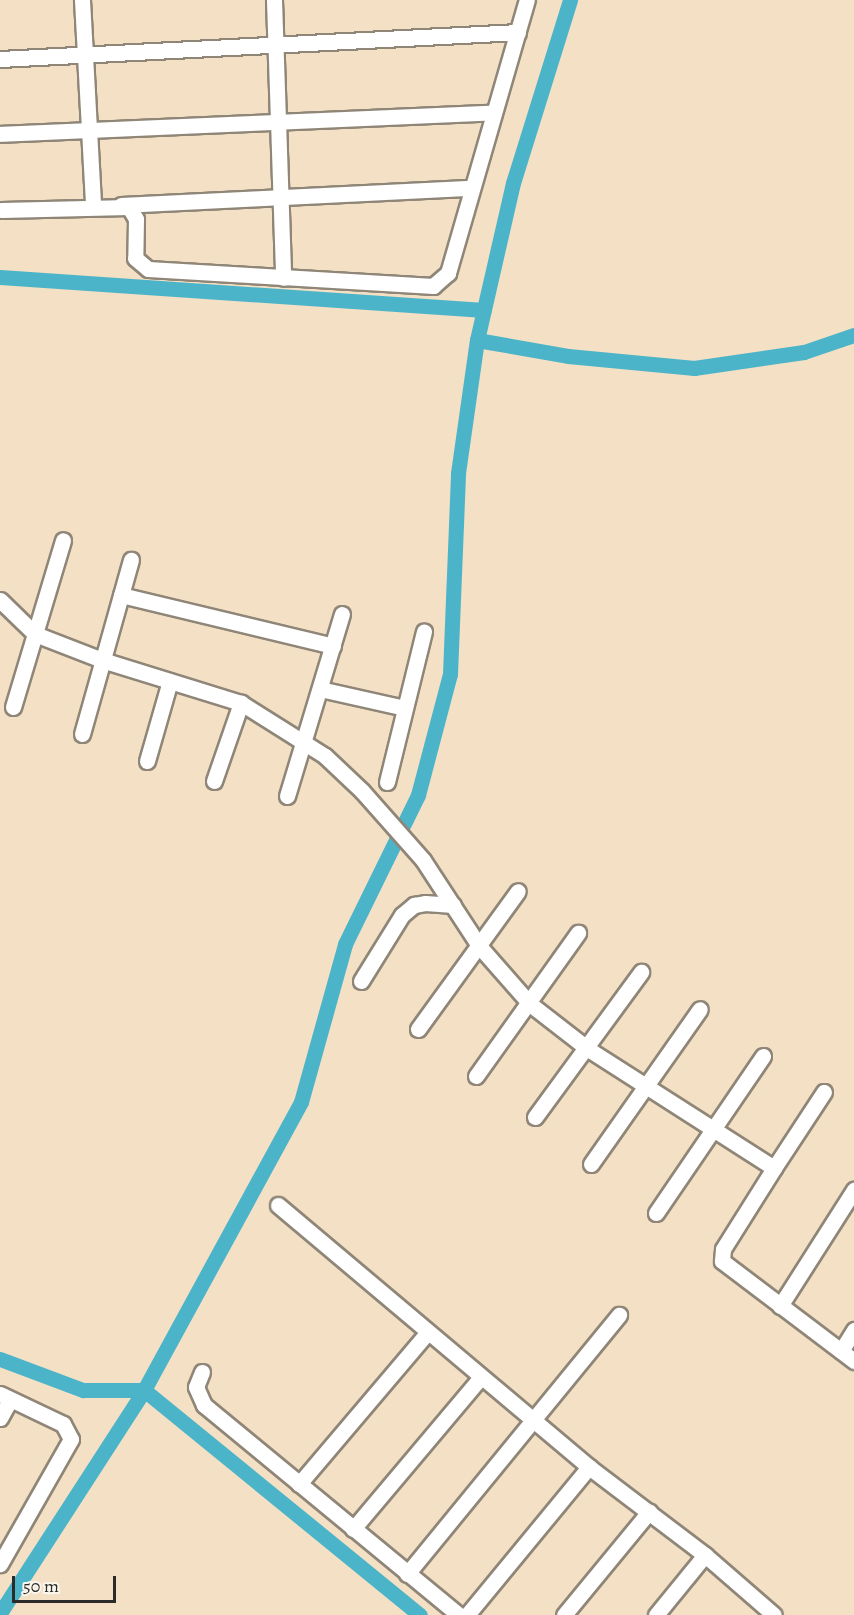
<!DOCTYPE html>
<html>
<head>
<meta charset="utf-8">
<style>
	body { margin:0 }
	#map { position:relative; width:854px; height:1615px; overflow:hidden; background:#f3e0c5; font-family:Alegreya,serif }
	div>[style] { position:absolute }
	.canal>* { height:15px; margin:-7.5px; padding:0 7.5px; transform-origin:7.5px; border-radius:7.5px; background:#4bb4c9 }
	.roads { filter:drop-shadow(2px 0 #8f8678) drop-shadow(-2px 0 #8f8678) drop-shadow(0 2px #8f8678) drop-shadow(0 -2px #8f8678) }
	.minor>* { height:15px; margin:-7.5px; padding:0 7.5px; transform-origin:7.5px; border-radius:7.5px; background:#fff }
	span { translate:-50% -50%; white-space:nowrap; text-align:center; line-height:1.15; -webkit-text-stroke:4.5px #fbf7ec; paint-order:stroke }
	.scale { position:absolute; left:12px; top:1576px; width:104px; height:27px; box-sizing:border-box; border:3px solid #2b2b2b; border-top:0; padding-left:8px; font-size:18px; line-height:21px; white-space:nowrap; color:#2b2b2b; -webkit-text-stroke:4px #fbf7ec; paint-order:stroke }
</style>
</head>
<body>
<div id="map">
	<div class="canal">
		<div style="left:0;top:277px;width:485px;rotate:3.9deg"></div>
		<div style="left:477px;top:340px;width:92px;rotate:10deg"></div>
		<div style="left:568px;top:356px;width:127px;rotate:5.4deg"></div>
		<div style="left:694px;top:368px;width:111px;rotate:-8.3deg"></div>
		<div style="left:804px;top:352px;width:53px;rotate:-18.8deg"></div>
		<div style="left:0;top:1359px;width:89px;rotate:20.5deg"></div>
		<div style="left:83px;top:1390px;width:61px"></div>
		<div style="left:144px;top:1390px;width:356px;rotate:39.2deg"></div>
		<div style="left:0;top:1613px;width:265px;rotate:-57.1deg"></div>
		<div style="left:144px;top:1390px;width:328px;rotate:-61.4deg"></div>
		<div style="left:301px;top:1102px;width:164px;rotate:-74.4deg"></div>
		<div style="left:345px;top:944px;width:166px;rotate:-63.9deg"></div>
		<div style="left:418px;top:795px;width:125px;rotate:-75.2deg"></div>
		<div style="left:450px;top:674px;width:201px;rotate:-87.7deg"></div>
		<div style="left:458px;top:473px;width:134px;rotate:-81.9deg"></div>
		<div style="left:477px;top:340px;width:161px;rotate:-77.1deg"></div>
		<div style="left:513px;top:183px;width:192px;rotate:-72.7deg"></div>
	</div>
	<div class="roads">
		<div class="minor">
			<div style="left:82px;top:0;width:206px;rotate:86.9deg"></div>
			<div style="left:274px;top:0;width:278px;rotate:88.1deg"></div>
			<div style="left:0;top:59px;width:519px;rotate:-2.98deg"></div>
			<div style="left:0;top:134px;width:494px;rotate:-2.5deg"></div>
			<div style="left:121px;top:205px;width:351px;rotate:-2.8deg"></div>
			<div style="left:1px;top:210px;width:128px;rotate:-1.3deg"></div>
			<div style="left:129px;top:207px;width:14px;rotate:60deg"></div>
			<div style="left:136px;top:219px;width:39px;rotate:91deg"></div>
			<div style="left:135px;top:258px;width:17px;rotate:40deg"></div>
			<div style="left:148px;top:269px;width:286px;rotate:3.4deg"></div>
			<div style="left:433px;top:286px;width:20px;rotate:-41deg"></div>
			<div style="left:448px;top:273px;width:284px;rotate:-73.9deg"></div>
			<div style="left:121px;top:595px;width:218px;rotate:13.5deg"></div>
			<div style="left:0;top:600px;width:49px;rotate:44.2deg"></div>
			<div style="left:35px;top:634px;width:72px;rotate:21.2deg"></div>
			<div style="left:102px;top:660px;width:145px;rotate:17.2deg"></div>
			<div style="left:241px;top:703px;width:99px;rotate:32.2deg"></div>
			<div style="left:325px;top:756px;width:51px;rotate:43.4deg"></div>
			<div style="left:362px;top:791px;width:92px;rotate:48.5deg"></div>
			<div style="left:423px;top:860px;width:104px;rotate:56.8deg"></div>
			<div style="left:480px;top:947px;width:76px;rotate:48.7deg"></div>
			<div style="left:530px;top:1004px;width:73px;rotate:37.8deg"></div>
			<div style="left:588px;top:1049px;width:221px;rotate:32.6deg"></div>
			<div style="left:774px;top:1168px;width:96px;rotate:122.2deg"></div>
			<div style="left:723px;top:1249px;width:12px;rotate:95deg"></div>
			<div style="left:722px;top:1261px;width:166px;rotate:37.1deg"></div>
			<div style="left:320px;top:689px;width:87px;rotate:12.6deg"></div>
			<div style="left:13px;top:707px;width:174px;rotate:-73.3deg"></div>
			<div style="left:82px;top:734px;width:181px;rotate:-74.3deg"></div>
			<div style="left:147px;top:761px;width:83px;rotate:-74deg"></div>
			<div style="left:214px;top:781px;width:83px;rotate:-70.9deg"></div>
			<div style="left:387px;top:782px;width:155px;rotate:-76.2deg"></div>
			<div style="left:287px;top:796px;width:190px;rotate:-73.2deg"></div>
			<div style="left:361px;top:981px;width:78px;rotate:-58.2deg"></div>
			<div style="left:402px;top:915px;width:16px;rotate:-40deg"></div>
			<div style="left:414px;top:905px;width:11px;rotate:-10deg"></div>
			<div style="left:425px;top:903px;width:28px;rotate:4deg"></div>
			<div style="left:418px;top:1029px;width:170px;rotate:-54.1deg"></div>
			<div style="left:476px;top:1076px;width:176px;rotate:-54.5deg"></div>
			<div style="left:535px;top:1117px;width:180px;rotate:-53.8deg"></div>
			<div style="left:591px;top:1164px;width:189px;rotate:-54.9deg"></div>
			<div style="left:774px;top:1168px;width:91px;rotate:-56.7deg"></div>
			<div style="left:278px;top:1205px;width:407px;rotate:40.1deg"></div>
			<div style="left:589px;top:1467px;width:146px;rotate:37.2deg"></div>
			<div style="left:705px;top:1555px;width:91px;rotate:41deg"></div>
			<div style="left:656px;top:1213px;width:190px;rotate:-55.7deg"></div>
			<div style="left:780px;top:1306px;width:138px;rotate:-57.5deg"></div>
			<div style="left:841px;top:1351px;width:25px;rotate:-58deg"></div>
			<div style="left:202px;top:1372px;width:16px;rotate:112deg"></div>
			<div style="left:196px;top:1387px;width:20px;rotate:66deg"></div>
			<div style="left:204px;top:1405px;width:330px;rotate:39.5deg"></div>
			<div style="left:0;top:1394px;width:70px;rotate:25.5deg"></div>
			<div style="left:63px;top:1424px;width:17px;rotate:62deg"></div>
			<div style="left:71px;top:1439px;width:144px;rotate:119.6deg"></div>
			<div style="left:0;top:1418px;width:21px;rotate:-61deg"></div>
			<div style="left:299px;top:1484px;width:199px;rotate:-49.7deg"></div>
			<div style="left:353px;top:1529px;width:199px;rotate:-49.9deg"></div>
			<div style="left:407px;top:1574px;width:335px;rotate:-50.7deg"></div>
			<div style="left:467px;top:1615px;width:192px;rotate:-50.5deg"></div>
			<div style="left:564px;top:1615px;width:134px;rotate:-50.5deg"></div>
			<div style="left:656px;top:1615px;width:77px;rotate:-50.8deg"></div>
		</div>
	</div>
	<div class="scale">50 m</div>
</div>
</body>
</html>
